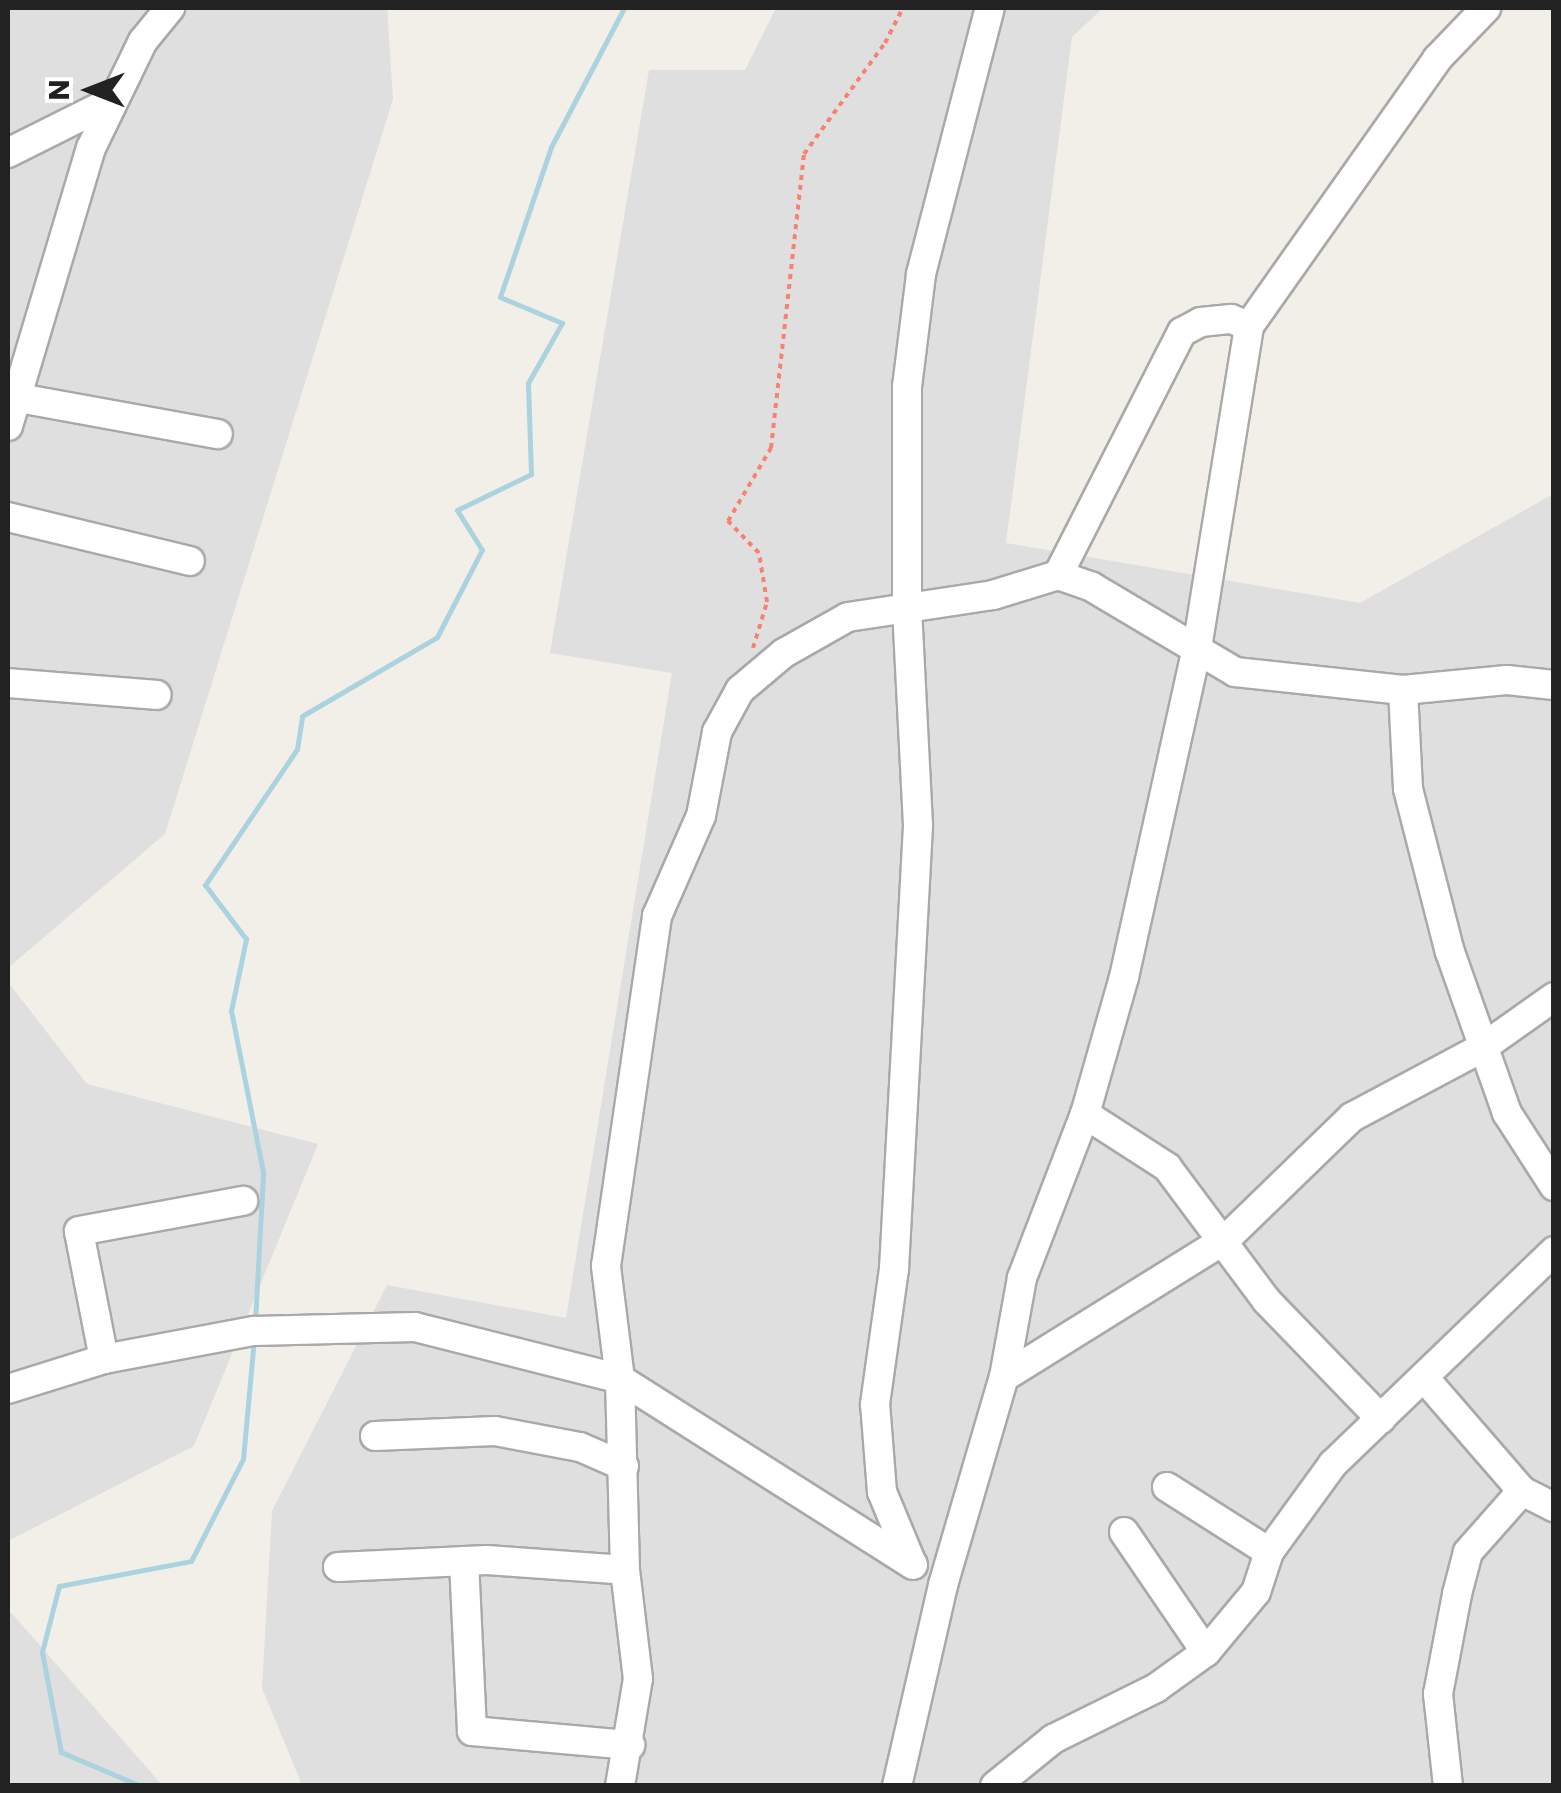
<!DOCTYPE html>
<html>
<head>
<meta charset="utf-8">
<style>
	body { margin:0 }
	#map { position:relative; width:1561px; height:1793px; overflow:hidden; background:#f2efe9; font-family:Poppins,sans-serif }
	div>[style] { position:absolute }
	.residential>* { inset:0; background:#e0dfdf }
	.stream>* { height:5px; margin:-2.5px; padding:0 2.5px; transform-origin:2.5px; border-radius:2.5px; background:#aad3df }
	.path>* { height:4px; margin-top:-2px; transform-origin:0; background:repeating-linear-gradient(90deg,#fa8072 0 5px,transparent 0 10px) }
	.roads { filter:drop-shadow(2px 0 #a9a9a9) drop-shadow(-2px 0 #a9a9a9) drop-shadow(0 2px #a9a9a9) drop-shadow(0 -2px #a9a9a9) }
	.minor>* { height:28px; margin:-14px; padding:0 14px; transform-origin:14px; border-radius:14px; background:#fff }
	span { translate:-50% -50%; white-space:nowrap; text-align:center; line-height:1.15; -webkit-text-stroke:10px #fff; paint-order:stroke }
	.frame { position:absolute; inset:0; border:10px solid #222; pointer-events:none }
	.north { position:absolute; left:40px; top:40px; width:100px; height:100px; -webkit-text-stroke:8px #fff; paint-order:stroke; rotate:270deg; font-size:28px; font-weight:700; line-height:40px; text-align:center; color:#222 }
	.north::after { content:''; display:block; margin:auto; width:35px; height:45px; background:#222; clip-path:polygon(50% 0,100% 100%,50% 72%,0 100%) }
</style>
</head>
<body>
<div id="map">
	<div class="residential">
		<div style="clip-path:polygon(8px 8px,387px 8px,393px 99px,165px 834px,8px 968px)"></div>
		<div style="clip-path:polygon(776px 8px,1103px 8px,1072px 37px,1006px 543px,1360px 603px,1553px 494px,1553px 1785px,302px 1785px,262px 1688px,272px 1511px,387px 1285px,566px 1318px,672px 673px,550px 653px,649px 70px,745px 70px)"></div>
		<div style="clip-path:polygon(8px 982px,87px 1084px,318px 1144px,194px 1446px,8px 1541px)"></div>
		<div style="clip-path:polygon(8px 1609px,162px 1785px,8px 1785px)"></div>
	</div>
	<div class="stream">
		<div style="left:255px;top:1322px;width:150px;rotate:-86.9deg"></div>
		<div style="left:263px;top:1172px;width:164px;rotate:-101.2deg"></div>
		<div style="left:231px;top:1011px;width:74px;rotate:-78.2deg"></div>
		<div style="left:246px;top:939px;width:68px;rotate:-127.2deg"></div>
		<div style="left:205px;top:885px;width:164px;rotate:-55.9deg"></div>
		<div style="left:297px;top:749px;width:33px;rotate:-81deg"></div>
		<div style="left:302px;top:716px;width:156px;rotate:-30.3deg"></div>
		<div style="left:437px;top:637px;width:98px;rotate:-62.7deg"></div>
		<div style="left:482px;top:550px;width:47px;rotate:-122deg"></div>
		<div style="left:457px;top:510px;width:82px;rotate:-25.9deg"></div>
		<div style="left:531px;top:474px;width:91px;rotate:-91.9deg"></div>
		<div style="left:528px;top:383px;width:69px;rotate:-60.5deg"></div>
		<div style="left:562px;top:323px;width:67px;rotate:-157.2deg"></div>
		<div style="left:500px;top:297px;width:158px;rotate:-71.2deg"></div>
		<div style="left:551px;top:147px;width:157px;rotate:-62.3deg"></div>
		<div style="left:141px;top:1786px;width:87px;rotate:-157deg"></div>
		<div style="left:61px;top:1752px;width:102px;rotate:-100.8deg"></div>
		<div style="left:42px;top:1652px;width:68px;rotate:-75.6deg"></div>
		<div style="left:59px;top:1586px;width:134px;rotate:-10.7deg"></div>
		<div style="left:191px;top:1561px;width:114px;rotate:-63deg"></div>
		<div style="left:243px;top:1459px;width:121px;rotate:-84.8deg"></div>
	</div>
	<div class="path">
		<div style="left:753px;top:648px;width:48px;rotate:-73.1deg"></div>
		<div style="left:767px;top:602px;width:50px;rotate:-99.3deg"></div>
		<div style="left:759px;top:553px;width:45px;rotate:-134.1deg"></div>
		<div style="left:728px;top:521px;width:85px;rotate:-59.5deg"></div>
		<div style="left:771px;top:448px;width:296px;rotate:-83.6deg"></div>
		<div style="left:804px;top:154px;width:137px;rotate:-53.9deg"></div>
		<div style="left:885px;top:43px;width:39px;rotate:-63deg"></div>
	</div>
	<div class="roads">
		<div class="minor">
			<div style="left:8px;top:153px;width:114px;rotate:-26.6deg"></div>
			<div style="left:19px;top:398px;width:202px;rotate:10.3deg"></div>
			<div style="left:8px;top:426px;width:290px;rotate:-73.4deg"></div>
			<div style="left:91px;top:148px;width:119px;rotate:-64.1deg"></div>
			<div style="left:143px;top:41px;width:43px;rotate:-50.7deg"></div>
			<div style="left:8px;top:517px;width:187px;rotate:13.6deg"></div>
			<div style="left:1058px;top:575px;width:273px;rotate:-63deg"></div>
			<div style="left:1182px;top:332px;width:21px;rotate:-28deg"></div>
			<div style="left:1201px;top:322px;width:30px;rotate:-6deg"></div>
			<div style="left:1231px;top:319px;width:19px;rotate:21deg"></div>
			<div style="left:8px;top:683px;width:149px;rotate:4.6deg"></div>
			<div style="left:1403px;top:690px;width:99px;rotate:87.1deg"></div>
			<div style="left:1408px;top:789px;width:168px;rotate:75.6deg"></div>
			<div style="left:1450px;top:952px;width:171px;rotate:70.5deg"></div>
			<div style="left:1507px;top:1113px;width:87px;rotate:57.2deg"></div>
			<div style="left:1085px;top:1114px;width:98px;rotate:32.9deg"></div>
			<div style="left:1167px;top:1167px;width:167px;rotate:53.3deg"></div>
			<div style="left:1267px;top:1301px;width:164px;rotate:46deg"></div>
			<div style="left:104px;top:1359px;width:130px;rotate:-101.1deg"></div>
			<div style="left:79px;top:1231px;width:167px;rotate:-10.4deg"></div>
			<div style="left:1004px;top:1377px;width:261px;rotate:-31.9deg"></div>
			<div style="left:1226px;top:1239px;width:175px;rotate:-44.1deg"></div>
			<div style="left:1352px;top:1117px;width:147px;rotate:-28deg"></div>
			<div style="left:1482px;top:1048px;width:88px;rotate:-35.3deg"></div>
			<div style="left:1426px;top:1380px;width:147px;rotate:49.1deg"></div>
			<div style="left:1522px;top:1491px;width:36px;rotate:27deg"></div>
			<div style="left:8px;top:1389px;width:101px;rotate:-17.4deg"></div>
			<div style="left:104px;top:1359px;width:153px;rotate:-10.6deg"></div>
			<div style="left:254px;top:1331px;width:161px;rotate:-1.4deg"></div>
			<div style="left:415px;top:1327px;width:211px;rotate:14.2deg"></div>
			<div style="left:620px;top:1379px;width:347px;rotate:32.4deg"></div>
			<div style="left:375px;top:1436px;width:120px;rotate:-2.4deg"></div>
			<div style="left:495px;top:1431px;width:86px;rotate:10.7deg"></div>
			<div style="left:580px;top:1447px;width:48px;rotate:23.4deg"></div>
			<div style="left:1167px;top:1487px;width:121px;rotate:32.5deg"></div>
			<div style="left:1124px;top:1532px;width:145px;rotate:55.7deg"></div>
			<div style="left:464px;top:1561px;width:170px;rotate:87.3deg"></div>
			<div style="left:472px;top:1731px;width:159px;rotate:5.1deg"></div>
			<div style="left:912px;top:1564px;width:78px;rotate:-112.6deg"></div>
			<div style="left:882px;top:1492px;width:88px;rotate:-94.5deg"></div>
			<div style="left:875px;top:1404px;width:136px;rotate:-82deg"></div>
			<div style="left:894px;top:1269px;width:445px;rotate:-86.9deg"></div>
			<div style="left:918px;top:825px;width:216px;rotate:-92.9deg"></div>
			<div style="left:907px;top:609px;width:222px;rotate:-90deg"></div>
			<div style="left:907px;top:387px;width:114px;rotate:-82.9deg"></div>
			<div style="left:921px;top:274px;width:275px;rotate:-75.5deg"></div>
			<div style="left:338px;top:1567px;width:149px;rotate:-2.7deg"></div>
			<div style="left:487px;top:1560px;width:138px;rotate:4.1deg"></div>
			<div style="left:620px;top:1786px;width:109px;rotate:-80.5deg"></div>
			<div style="left:638px;top:1679px;width:110px;rotate:-96.8deg"></div>
			<div style="left:625px;top:1570px;width:191px;rotate:-91.5deg"></div>
			<div style="left:620px;top:1379px;width:114px;rotate:-97.1deg"></div>
			<div style="left:606px;top:1266px;width:354px;rotate:-81.7deg"></div>
			<div style="left:657px;top:916px;width:109px;rotate:-66.3deg"></div>
			<div style="left:701px;top:816px;width:86px;rotate:-79.2deg"></div>
			<div style="left:717px;top:732px;width:48px;rotate:-61.3deg"></div>
			<div style="left:740px;top:690px;width:57px;rotate:-40.1deg"></div>
			<div style="left:784px;top:653px;width:73px;rotate:-29.4deg"></div>
			<div style="left:848px;top:617px;width:147px;rotate:-8.6deg"></div>
			<div style="left:993px;top:595px;width:68px;rotate:-17.1deg"></div>
			<div style="left:1058px;top:575px;width:36px;rotate:19deg"></div>
			<div style="left:1092px;top:587px;width:166px;rotate:30.7deg"></div>
			<div style="left:1235px;top:672px;width:169px;rotate:6.1deg"></div>
			<div style="left:1403px;top:690px;width:104px;rotate:-5.5deg"></div>
			<div style="left:1507px;top:680px;width:47px;rotate:6.1deg"></div>
			<div style="left:897px;top:1786px;width:206px;rotate:-77.1deg"></div>
			<div style="left:943px;top:1585px;width:217px;rotate:-73.7deg"></div>
			<div style="left:1004px;top:1377px;width:101px;rotate:-79.7deg"></div>
			<div style="left:1022px;top:1278px;width:176px;rotate:-69deg"></div>
			<div style="left:1085px;top:1114px;width:142px;rotate:-74.1deg"></div>
			<div style="left:1124px;top:977px;width:337px;rotate:-77.5deg"></div>
			<div style="left:1197px;top:648px;width:326px;rotate:-80.8deg"></div>
			<div style="left:1249px;top:326px;width:327px;rotate:-54.8deg"></div>
			<div style="left:1437px;top:59px;width:71px;rotate:-46.1deg"></div>
			<div style="left:995px;top:1786px;width:75px;rotate:-39deg"></div>
			<div style="left:1053px;top:1739px;width:115px;rotate:-26.3deg"></div>
			<div style="left:1156px;top:1688px;width:62px;rotate:-35.8deg"></div>
			<div style="left:1206px;top:1652px;width:78px;rotate:-50.2deg"></div>
			<div style="left:1256px;top:1592px;width:42px;rotate:-72deg"></div>
			<div style="left:1269px;top:1552px;width:109px;rotate:-54deg"></div>
			<div style="left:1333px;top:1464px;width:307px;rotate:-43.9deg"></div>
			<div style="left:1448px;top:1786px;width:93px;rotate:-96.2deg"></div>
			<div style="left:1438px;top:1694px;width:102px;rotate:-79.2deg"></div>
			<div style="left:1457px;top:1594px;width:43px;rotate:-75.3deg"></div>
			<div style="left:1468px;top:1552px;width:81px;rotate:-48.5deg"></div>
		</div>
	</div>
	<div class="frame"></div>
	<div class="north">N</div>
</div>
</body>
</html>
